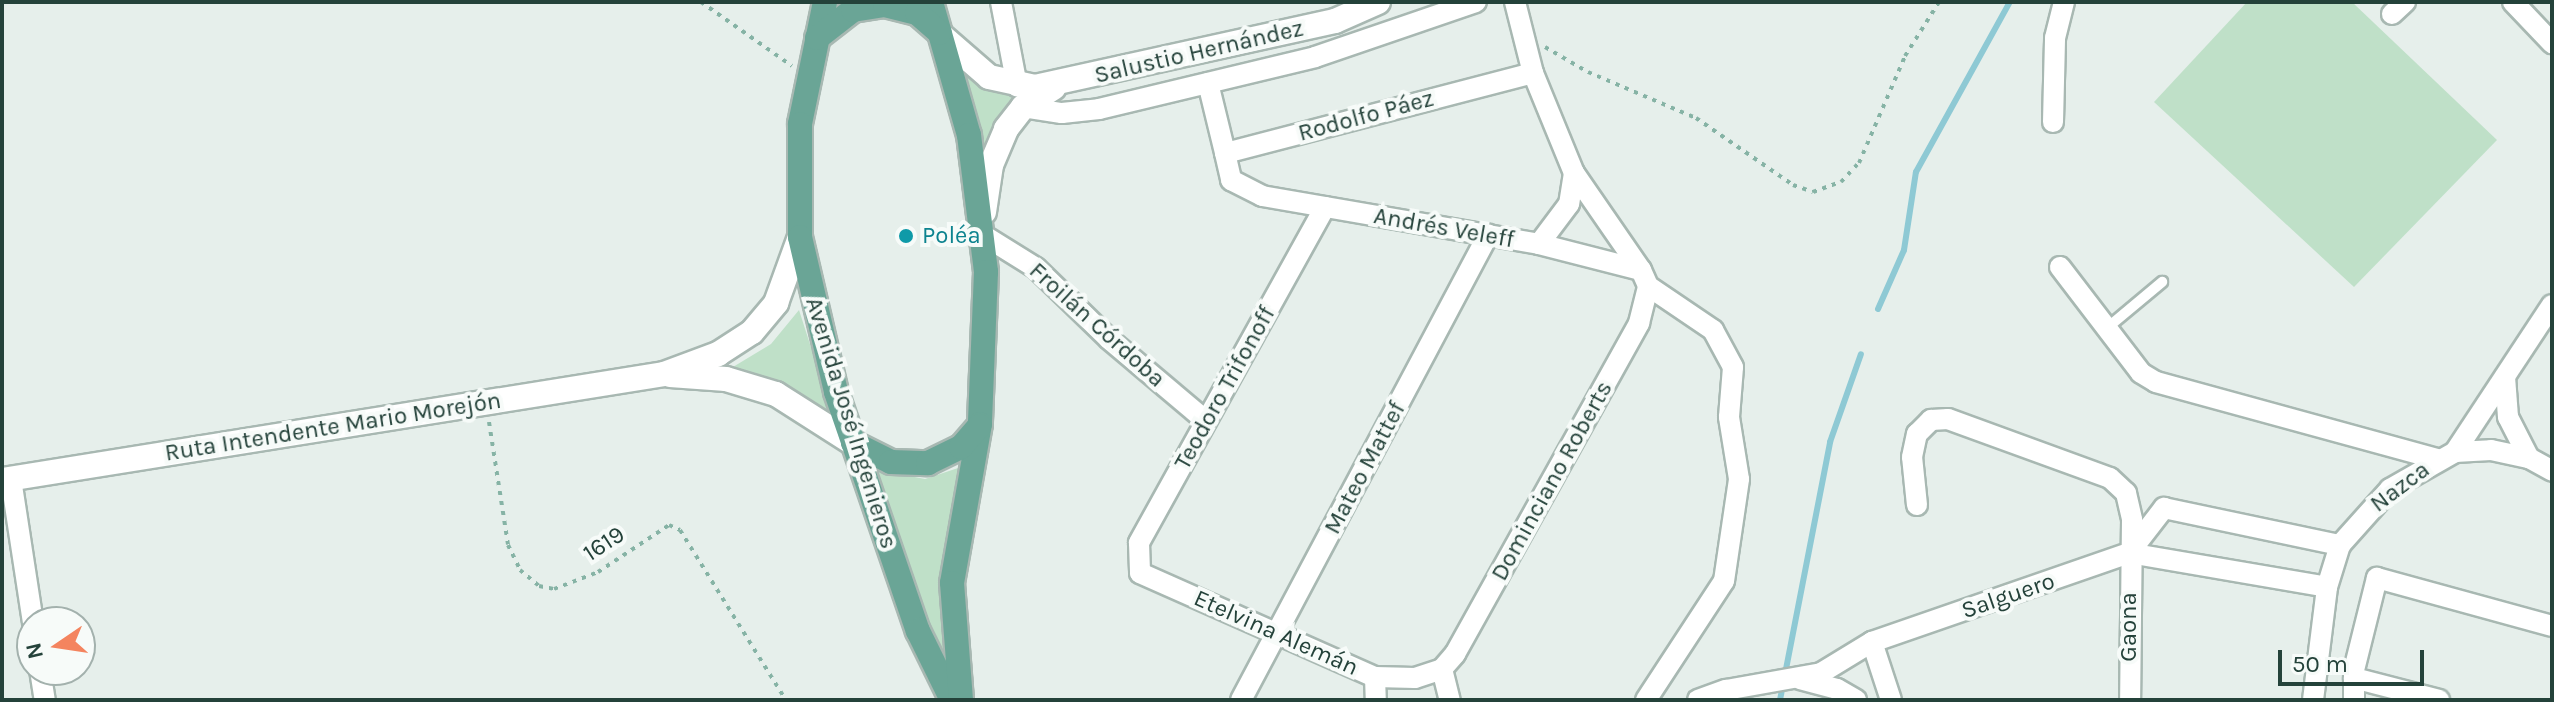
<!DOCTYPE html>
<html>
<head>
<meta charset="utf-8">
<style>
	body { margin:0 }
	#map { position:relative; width:2554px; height:702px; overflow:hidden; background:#e6efeb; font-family:Karla,sans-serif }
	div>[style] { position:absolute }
	.green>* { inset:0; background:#bfe0c8 }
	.stream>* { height:6px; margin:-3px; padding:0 3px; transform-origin:3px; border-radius:3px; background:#8ec9d4 }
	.path>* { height:4px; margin-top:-2px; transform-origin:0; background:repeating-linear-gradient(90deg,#86b3a5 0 4px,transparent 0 10px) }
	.roads { filter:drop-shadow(2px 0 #a8b8b2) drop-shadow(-2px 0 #a8b8b2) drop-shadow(0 2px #a8b8b2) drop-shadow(0 -2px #a8b8b2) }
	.lane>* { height:10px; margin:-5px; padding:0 5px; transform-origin:5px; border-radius:5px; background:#fff }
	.street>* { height:20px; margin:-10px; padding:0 10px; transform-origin:10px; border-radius:10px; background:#fff }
	.secondary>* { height:24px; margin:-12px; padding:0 12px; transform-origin:12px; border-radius:12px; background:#fff }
	.primary>* { height:24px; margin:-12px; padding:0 12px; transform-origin:12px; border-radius:12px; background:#6aa596 }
	.dots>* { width:22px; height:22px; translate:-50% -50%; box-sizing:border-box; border:4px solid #f7fbf9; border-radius:50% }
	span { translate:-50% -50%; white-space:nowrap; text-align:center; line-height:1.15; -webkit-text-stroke:8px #f7fbf9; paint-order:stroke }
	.street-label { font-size:24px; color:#24423a }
	.culture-label { font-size:24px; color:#0d838f }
	.left { translate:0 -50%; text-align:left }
	.frame { position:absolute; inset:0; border:4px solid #24423a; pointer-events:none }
	.north { position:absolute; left:16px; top:606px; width:80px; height:80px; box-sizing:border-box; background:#f7fbf9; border:2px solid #a3b1ad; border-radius:50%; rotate:257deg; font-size:22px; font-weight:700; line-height:32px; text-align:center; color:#24423a }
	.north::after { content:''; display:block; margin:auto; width:28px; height:36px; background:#f4845f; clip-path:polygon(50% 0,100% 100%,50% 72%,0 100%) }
	.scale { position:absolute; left:2278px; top:650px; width:146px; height:36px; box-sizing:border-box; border:4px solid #24423a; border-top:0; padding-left:10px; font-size:24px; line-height:28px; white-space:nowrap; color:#24423a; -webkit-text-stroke:6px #f7fbf9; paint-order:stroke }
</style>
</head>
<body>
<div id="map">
	<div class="green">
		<div style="clip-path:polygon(2247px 2px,2352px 2px,2497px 140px,2354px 287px,2154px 102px)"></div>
		<div style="clip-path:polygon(965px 68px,990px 87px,1020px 97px,1004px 112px,984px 150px)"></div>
		<div style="clip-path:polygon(799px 310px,835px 422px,728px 370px,771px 344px)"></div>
		<div style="clip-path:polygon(964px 466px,941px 607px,953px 700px,874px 469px,925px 479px)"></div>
	</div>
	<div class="stream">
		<div style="left:1878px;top:309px;width:64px;rotate:-66.2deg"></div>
		<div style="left:1904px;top:250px;width:79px;rotate:-81.3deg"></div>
		<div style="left:1916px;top:172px;width:194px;rotate:-61.1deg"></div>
		<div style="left:1780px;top:700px;width:263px;rotate:-79deg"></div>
		<div style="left:1830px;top:442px;width:93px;rotate:-70.6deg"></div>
	</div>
	<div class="path">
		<div style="left:701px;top:2px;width:111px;rotate:35.1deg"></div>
		<div style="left:1545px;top:47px;width:50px;rotate:30.2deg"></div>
		<div style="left:1588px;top:72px;width:117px;rotate:23.1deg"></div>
		<div style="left:1696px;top:118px;width:118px;rotate:34.6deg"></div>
		<div style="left:1793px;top:185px;width:21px;rotate:19deg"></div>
		<div style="left:1813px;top:192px;width:30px;rotate:-20deg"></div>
		<div style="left:1841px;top:182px;width:26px;rotate:-47deg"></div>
		<div style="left:1859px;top:163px;width:116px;rotate:-66.7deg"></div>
		<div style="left:1905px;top:56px;width:64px;rotate:-57.8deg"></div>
		<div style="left:489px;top:422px;width:124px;rotate:81.2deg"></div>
		<div style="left:508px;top:545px;width:28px;rotate:64deg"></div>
		<div style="left:520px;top:570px;width:25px;rotate:40deg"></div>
		<div style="left:539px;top:586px;width:15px;rotate:11deg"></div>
		<div style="left:554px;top:589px;width:47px;rotate:-21.1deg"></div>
		<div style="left:598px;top:572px;width:85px;rotate:-33.5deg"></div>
		<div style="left:669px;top:525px;width:12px;rotate:24deg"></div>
		<div style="left:680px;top:530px;width:200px;rotate:58.1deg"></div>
	</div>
	<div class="roads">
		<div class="lane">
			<div style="left:2107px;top:328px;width:72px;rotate:-39.9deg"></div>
		</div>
		<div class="street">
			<div style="left:1001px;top:2px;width:86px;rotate:79.2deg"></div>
			<div style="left:1515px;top:2px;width:73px;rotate:75.8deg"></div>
			<div style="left:1533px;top:73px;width:108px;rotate:67.7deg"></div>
			<div style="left:1574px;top:173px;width:31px;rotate:99deg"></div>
			<div style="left:1569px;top:204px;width:50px;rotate:126.9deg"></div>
			<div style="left:2513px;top:2px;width:57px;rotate:46.4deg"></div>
			<div style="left:2392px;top:14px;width:18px;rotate:-43deg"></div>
			<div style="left:1533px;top:73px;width:318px;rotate:165.4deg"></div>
			<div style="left:1225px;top:153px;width:28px;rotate:77deg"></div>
			<div style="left:1231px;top:180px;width:35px;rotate:27deg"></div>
			<div style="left:1262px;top:196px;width:281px;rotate:9.8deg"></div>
			<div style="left:1539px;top:244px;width:105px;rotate:14.3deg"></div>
			<div style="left:1641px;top:270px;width:17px;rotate:66deg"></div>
			<div style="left:1208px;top:83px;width:72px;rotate:76.3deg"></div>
			<div style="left:1023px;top:107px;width:39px;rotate:9deg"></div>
			<div style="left:1062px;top:113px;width:37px;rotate:-6deg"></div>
			<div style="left:1099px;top:109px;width:222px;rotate:-13.5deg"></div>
			<div style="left:1315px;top:57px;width:170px;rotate:-18.9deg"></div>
			<div style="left:2053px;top:122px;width:84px;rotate:-88.6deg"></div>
			<div style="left:2055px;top:38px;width:37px;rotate:-76deg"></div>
			<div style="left:1574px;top:173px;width:118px;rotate:55.4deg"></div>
			<div style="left:1325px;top:207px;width:384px;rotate:119deg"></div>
			<div style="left:1139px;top:543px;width:30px;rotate:88deg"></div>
			<div style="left:1140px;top:573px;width:257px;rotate:23.9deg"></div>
			<div style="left:1375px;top:677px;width:40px;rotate:1.4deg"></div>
			<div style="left:1415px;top:678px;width:28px;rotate:-18deg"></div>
			<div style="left:1442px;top:669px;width:20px;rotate:-49deg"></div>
			<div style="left:1455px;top:654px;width:379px;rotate:-60.9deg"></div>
			<div style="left:1639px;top:323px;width:38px;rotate:-76deg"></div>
			<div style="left:983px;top:235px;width:62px;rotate:31.9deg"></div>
			<div style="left:1036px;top:268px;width:102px;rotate:44.2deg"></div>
			<div style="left:1109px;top:339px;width:127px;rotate:40.2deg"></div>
			<div style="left:2060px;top:267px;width:133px;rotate:52.6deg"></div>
			<div style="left:2141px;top:373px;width:17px;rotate:31deg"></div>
			<div style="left:2156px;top:382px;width:292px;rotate:15.3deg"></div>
			<div style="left:2505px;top:377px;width:40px;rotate:85.7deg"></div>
			<div style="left:2508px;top:417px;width:46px;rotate:62.9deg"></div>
			<div style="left:2455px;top:452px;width:36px;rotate:-3deg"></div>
			<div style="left:2491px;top:450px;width:39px;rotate:12deg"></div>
			<div style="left:2529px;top:458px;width:26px;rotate:29deg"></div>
			<div style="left:11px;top:479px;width:145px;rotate:81.3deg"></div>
			<div style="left:1917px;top:505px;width:48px;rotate:-95.9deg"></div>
			<div style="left:1912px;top:457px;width:24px;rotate:-78deg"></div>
			<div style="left:1917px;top:434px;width:20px;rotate:-45deg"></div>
			<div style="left:1931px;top:420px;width:17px;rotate:-3deg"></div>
			<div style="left:1948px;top:419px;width:172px;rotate:20deg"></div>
			<div style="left:2110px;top:478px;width:22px;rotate:43deg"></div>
			<div style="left:2126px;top:493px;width:28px;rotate:77deg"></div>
			<div style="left:2132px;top:520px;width:180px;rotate:90.6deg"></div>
			<div style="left:2130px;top:552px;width:56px;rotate:-52.3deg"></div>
			<div style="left:2164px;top:508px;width:180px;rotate:11.9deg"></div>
			<div style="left:1872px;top:642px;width:61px;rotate:71.9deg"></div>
			<div style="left:1442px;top:669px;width:32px;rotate:76deg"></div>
			<div style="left:40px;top:670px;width:30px;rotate:81deg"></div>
			<div style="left:1375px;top:677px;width:23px;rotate:88deg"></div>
			<div style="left:2354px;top:678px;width:88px;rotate:14.5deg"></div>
			<div style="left:1800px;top:679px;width:38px;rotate:15deg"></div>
			<div style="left:1837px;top:689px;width:22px;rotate:30deg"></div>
			<div style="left:1241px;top:700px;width:527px;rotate:-62.02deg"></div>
			<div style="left:1646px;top:700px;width:142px;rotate:-56.8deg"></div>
			<div style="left:1724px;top:581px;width:103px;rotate:-81.6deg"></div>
			<div style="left:1739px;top:479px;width:63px;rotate:-99.2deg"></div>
			<div style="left:1729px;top:417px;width:50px;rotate:-85.4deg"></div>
			<div style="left:1733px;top:367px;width:42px;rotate:-118.4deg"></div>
			<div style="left:1713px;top:330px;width:78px;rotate:-145.9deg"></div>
			<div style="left:1698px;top:700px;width:30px;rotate:-20deg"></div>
			<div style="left:1726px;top:690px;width:97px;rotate:-10.1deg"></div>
			<div style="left:1821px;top:673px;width:60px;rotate:-31.3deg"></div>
			<div style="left:1872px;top:642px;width:272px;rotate:-19.1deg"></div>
			<div style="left:2129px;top:553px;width:201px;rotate:9.7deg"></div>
			<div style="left:2313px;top:700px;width:114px;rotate:-82.9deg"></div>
			<div style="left:2327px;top:587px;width:44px;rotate:-72.8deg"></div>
			<div style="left:2340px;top:545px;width:75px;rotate:-48.2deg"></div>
			<div style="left:2390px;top:489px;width:75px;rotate:-29.6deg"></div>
			<div style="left:2455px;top:452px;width:176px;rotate:-56.6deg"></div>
			<div style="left:2354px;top:700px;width:30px;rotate:-90deg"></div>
			<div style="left:2354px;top:670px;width:95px;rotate:-76deg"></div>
			<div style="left:2377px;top:578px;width:181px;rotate:15.3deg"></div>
		</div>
		<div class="secondary">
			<div style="left:943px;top:37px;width:61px;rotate:41deg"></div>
			<div style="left:989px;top:77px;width:47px;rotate:12.3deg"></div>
			<div style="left:1035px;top:87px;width:307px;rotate:-12.4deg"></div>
			<div style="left:1335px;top:21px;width:47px;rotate:-23.8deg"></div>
			<div style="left:984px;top:212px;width:48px;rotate:-81.5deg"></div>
			<div style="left:991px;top:165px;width:39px;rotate:-67deg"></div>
			<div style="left:1006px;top:129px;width:28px;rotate:-52deg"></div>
			<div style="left:1023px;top:107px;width:36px;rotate:-32deg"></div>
			<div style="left:670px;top:375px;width:56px;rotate:4.1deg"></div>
			<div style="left:726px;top:379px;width:52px;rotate:16.7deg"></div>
			<div style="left:776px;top:394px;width:91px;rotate:32.5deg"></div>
			<div style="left:2px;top:480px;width:670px;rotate:-9.1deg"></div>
			<div style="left:664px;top:374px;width:58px;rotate:-20.3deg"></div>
			<div style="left:718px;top:354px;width:40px;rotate:-32.9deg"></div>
			<div style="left:752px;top:332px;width:38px;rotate:-50deg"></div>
			<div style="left:776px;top:303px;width:70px;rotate:-70deg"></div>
		</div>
		<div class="primary">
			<div style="left:825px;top:2px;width:125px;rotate:101.6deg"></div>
			<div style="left:800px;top:124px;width:113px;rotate:90deg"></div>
			<div style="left:800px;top:237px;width:159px;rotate:76.9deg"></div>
			<div style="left:836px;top:392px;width:253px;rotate:71.1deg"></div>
			<div style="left:918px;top:631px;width:77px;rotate:63.8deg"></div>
			<div style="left:931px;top:2px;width:138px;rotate:74.1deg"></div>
			<div style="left:969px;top:135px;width:138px;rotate:82.9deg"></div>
			<div style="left:986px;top:272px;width:152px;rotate:92.3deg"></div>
			<div style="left:980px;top:424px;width:161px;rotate:100deg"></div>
			<div style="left:952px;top:583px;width:117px;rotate:85.6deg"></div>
			<div style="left:817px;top:38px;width:46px;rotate:-37.9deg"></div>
			<div style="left:853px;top:10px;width:32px;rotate:-9deg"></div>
			<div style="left:885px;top:5px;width:33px;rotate:14deg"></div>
			<div style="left:917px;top:13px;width:30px;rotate:41deg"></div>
			<div style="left:853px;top:443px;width:42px;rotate:26.6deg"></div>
			<div style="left:891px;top:462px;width:37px;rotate:2deg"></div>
			<div style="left:928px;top:463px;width:37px;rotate:-26deg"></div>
			<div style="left:961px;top:447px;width:28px;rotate:-49deg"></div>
		</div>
	</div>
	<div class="dots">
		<div style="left:906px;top:236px;background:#0f9aa8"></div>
	</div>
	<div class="street-label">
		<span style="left:1199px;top:52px;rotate:-13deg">Salustio Hernández</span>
		<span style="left:1366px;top:116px;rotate:-15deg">Rodolfo Páez</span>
		<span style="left:1444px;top:228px;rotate:10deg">Andrés Veleff</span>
		<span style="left:1097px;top:325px;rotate:42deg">Froilán Córdoba</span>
		<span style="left:1225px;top:388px;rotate:-61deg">Teodoro Trifonoff</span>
		<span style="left:851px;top:423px;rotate:73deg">Avenida José Ingenieros</span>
		<span style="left:333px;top:427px;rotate:-9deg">Ruta Intendente Mario Morejón</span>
		<span style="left:1365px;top:468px;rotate:-62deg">Mateo Mattef</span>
		<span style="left:1552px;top:481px;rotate:-61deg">Dominciano Roberts</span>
		<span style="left:2400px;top:487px;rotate:-37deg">Nazca</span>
		<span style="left:604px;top:544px;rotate:-33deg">1619</span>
		<span style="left:2008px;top:596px;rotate:-19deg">Salguero</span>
		<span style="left:2129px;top:627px;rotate:-90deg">Gaona</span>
		<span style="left:1276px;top:633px;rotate:24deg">Etelvina Alemán</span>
	</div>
	<div class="culture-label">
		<span class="left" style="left:922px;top:236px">Poléa</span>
	</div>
	<div class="frame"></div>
	<div class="north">N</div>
	<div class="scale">50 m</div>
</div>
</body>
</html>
